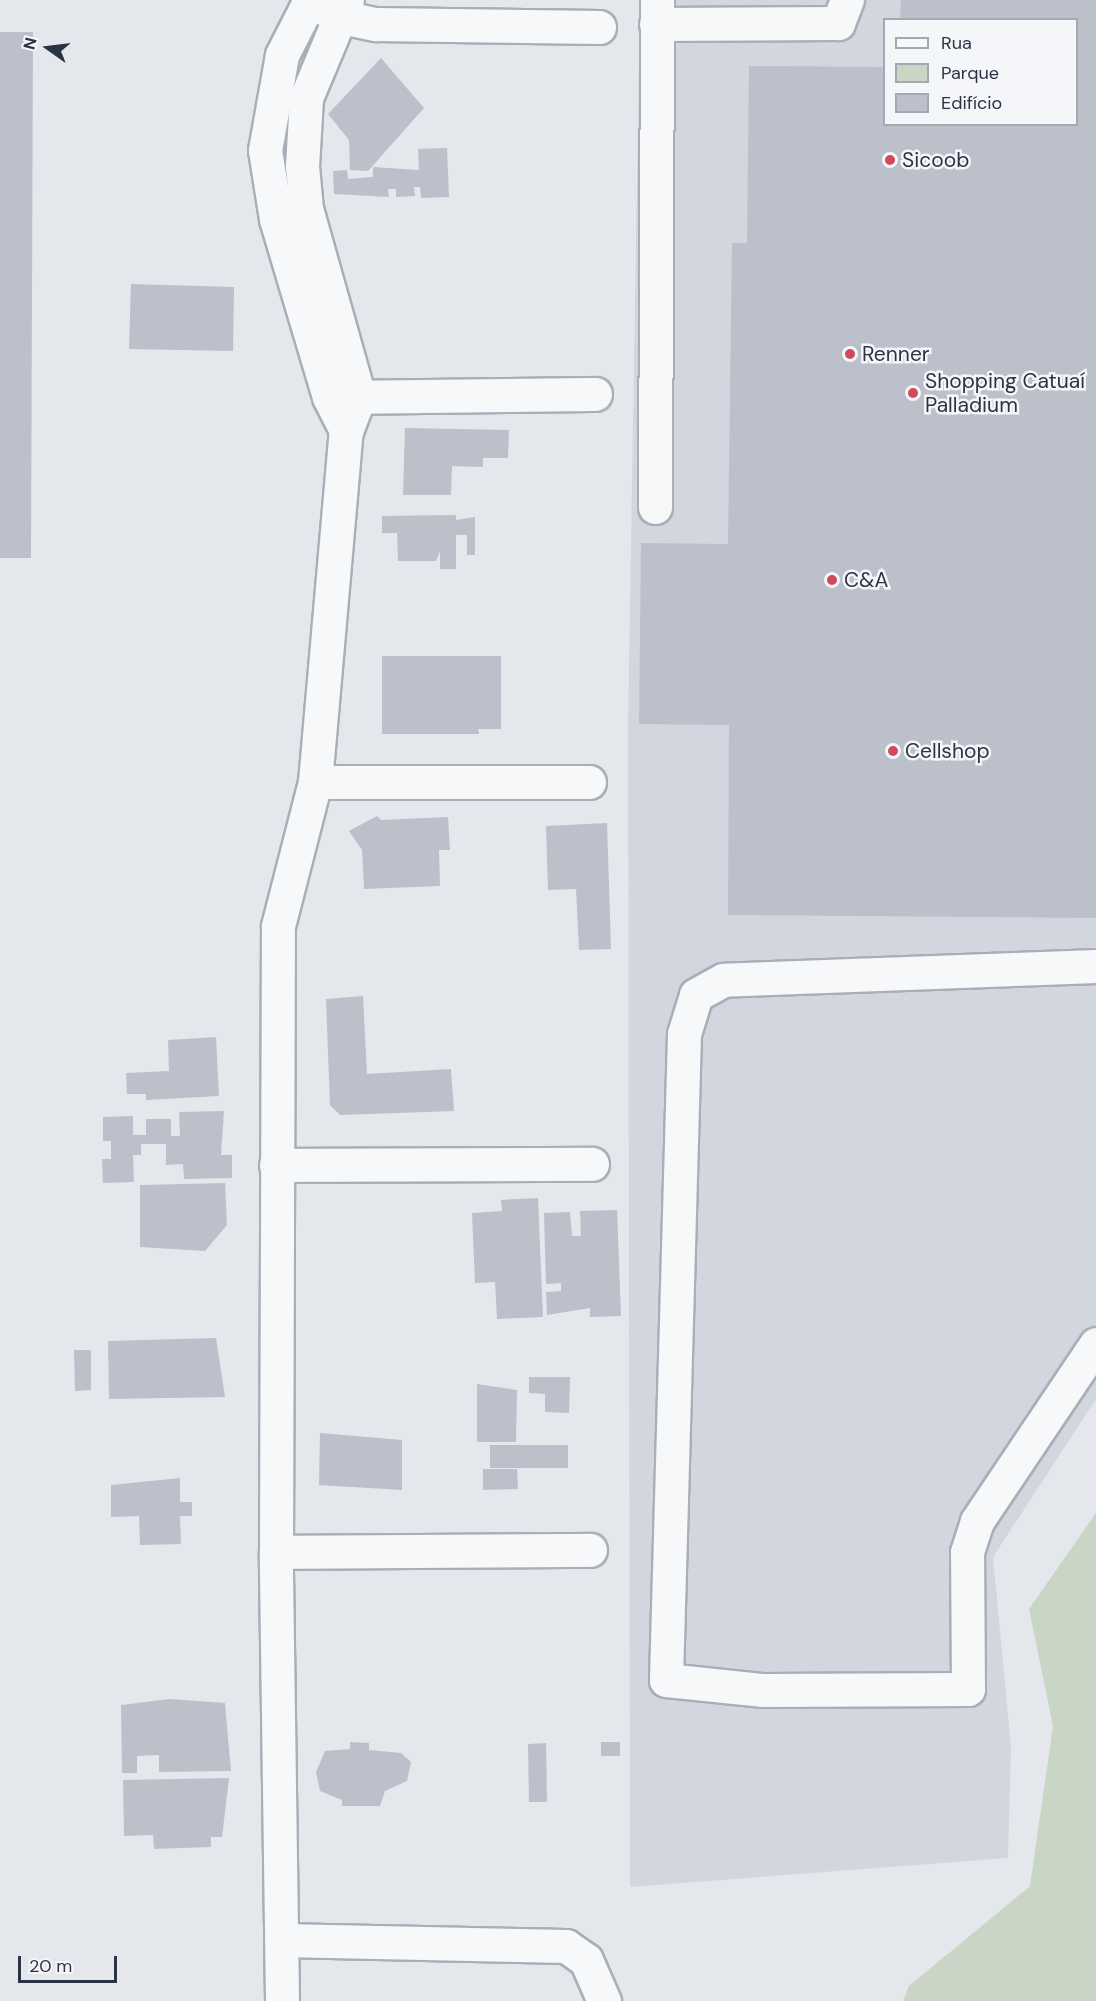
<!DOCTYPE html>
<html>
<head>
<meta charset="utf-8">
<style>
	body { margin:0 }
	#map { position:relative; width:1096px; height:2001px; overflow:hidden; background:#e4e7ec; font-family:"DM Sans",sans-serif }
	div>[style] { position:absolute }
	.built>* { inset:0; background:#d2d6de }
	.green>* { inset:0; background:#c9d6c5 }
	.building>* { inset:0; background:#bbc0ca }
	.roads { filter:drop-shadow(2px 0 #a9aeb7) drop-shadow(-2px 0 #a9aeb7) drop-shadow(0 2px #a9aeb7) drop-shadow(0 -2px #a9aeb7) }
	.minor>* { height:33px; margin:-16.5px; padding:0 16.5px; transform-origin:16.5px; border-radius:16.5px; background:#f7f8fa }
	.dots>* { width:16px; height:16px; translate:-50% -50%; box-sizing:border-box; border:3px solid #f4f6f9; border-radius:50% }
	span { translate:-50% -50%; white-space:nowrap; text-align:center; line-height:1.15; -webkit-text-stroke:5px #f4f6f9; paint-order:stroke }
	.poi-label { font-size:21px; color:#2b3445 }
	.left { translate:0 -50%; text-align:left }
	.legend { position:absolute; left:883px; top:18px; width:195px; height:108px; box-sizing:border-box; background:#f4f6f9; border:2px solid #a4a8b1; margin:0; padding:8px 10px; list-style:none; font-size:18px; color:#2b3445 }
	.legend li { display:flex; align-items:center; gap:12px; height:30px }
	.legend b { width:30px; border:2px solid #a4a8b1 }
	.north { position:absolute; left:18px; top:18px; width:60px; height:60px; -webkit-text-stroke:4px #f4f6f9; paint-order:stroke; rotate:284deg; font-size:16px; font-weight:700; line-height:24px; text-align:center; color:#2b3445 }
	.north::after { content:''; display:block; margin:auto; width:21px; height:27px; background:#2b3445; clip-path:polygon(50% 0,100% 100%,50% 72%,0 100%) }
	.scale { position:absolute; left:18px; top:1956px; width:99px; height:27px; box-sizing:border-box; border:3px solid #2b3445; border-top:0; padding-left:8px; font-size:18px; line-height:21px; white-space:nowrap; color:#2b3445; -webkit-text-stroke:4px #f4f6f9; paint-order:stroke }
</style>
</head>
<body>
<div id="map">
	<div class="built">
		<div style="clip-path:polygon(evenodd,640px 0,1096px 0,1096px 1399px,993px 1557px,1011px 1747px,1008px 1858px,630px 1887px,628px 728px,640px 0,884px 20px,1076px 20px,1076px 124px,884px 124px,884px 20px)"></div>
	</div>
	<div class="green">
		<div style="clip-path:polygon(1096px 1513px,1096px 2001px,903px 2001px,909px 1986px,1030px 1886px,1053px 1726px,1029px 1609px)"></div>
	</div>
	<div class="building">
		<div style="clip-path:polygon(901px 0,1096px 0,1096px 918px,728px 915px,729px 725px,639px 724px,641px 543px,728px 544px,732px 243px,747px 243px,749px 66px,884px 67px,884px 124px,1076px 124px,1076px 20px,900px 20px)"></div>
		<div style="clip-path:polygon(0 32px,33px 32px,31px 558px,0 558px)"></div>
		<div style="clip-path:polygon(381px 58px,424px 108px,368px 171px,350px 170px,349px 140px,328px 114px)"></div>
		<div style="clip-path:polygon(447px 148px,449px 197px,421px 198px,420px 187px,414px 187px,415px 196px,396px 197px,396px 189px,388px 189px,389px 197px,334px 194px,333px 171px,347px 170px,348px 179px,373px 177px,373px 167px,419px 170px,418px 149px)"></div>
		<div style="clip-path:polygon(131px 284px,234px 287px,233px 351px,129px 349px)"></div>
		<div style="clip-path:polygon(405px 428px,509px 430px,508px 458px,483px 458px,483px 467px,452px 466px,451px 495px,403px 495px)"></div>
		<div style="clip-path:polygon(456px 515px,456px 520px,475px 517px,475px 555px,467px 555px,467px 535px,456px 535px,456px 569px,440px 569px,440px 551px,436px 561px,398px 561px,397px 533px,382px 533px,382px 516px)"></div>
		<div style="clip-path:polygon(382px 656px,501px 656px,501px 729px,478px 729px,479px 734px,382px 734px)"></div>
		<div style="clip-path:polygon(377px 816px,381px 820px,448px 817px,450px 850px,439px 850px,440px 886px,364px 889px,362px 850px,349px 831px)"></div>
		<div style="clip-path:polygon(607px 823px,611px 949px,579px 950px,576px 889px,548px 890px,546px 826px)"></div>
		<div style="clip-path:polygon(363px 996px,367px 1074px,451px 1069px,454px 1111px,340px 1115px,330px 1105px,326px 999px)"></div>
		<div style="clip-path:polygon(216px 1037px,219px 1096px,146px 1100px,146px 1094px,127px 1094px,126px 1073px,169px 1071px,168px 1040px)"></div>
		<div style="clip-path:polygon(224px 1111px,221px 1155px,232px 1155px,232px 1178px,184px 1179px,183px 1164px,166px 1165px,166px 1144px,141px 1144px,141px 1155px,133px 1155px,134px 1182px,103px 1183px,102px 1159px,111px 1159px,111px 1141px,103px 1141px,103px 1117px,133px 1116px,133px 1135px,146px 1135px,146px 1119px,171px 1119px,171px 1136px,180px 1136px,179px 1112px)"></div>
		<div style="clip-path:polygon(225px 1183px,227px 1225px,205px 1251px,140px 1247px,140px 1185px)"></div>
		<div style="clip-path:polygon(538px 1198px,543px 1317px,497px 1319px,495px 1282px,475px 1283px,472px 1213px,502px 1211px,501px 1200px)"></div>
		<div style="clip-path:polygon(617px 1210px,621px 1316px,590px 1317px,590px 1308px,547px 1315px,546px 1292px,561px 1291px,561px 1283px,546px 1284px,544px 1213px,570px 1212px,572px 1236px,581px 1236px,580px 1211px)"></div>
		<div style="clip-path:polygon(216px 1338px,225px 1397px,109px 1399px,108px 1341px)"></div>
		<div style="clip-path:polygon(74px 1350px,91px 1350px,91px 1390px,75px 1391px)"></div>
		<div style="clip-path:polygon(529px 1377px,570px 1377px,569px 1413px,545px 1412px,545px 1394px,529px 1393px)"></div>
		<div style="clip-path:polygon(477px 1384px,517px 1390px,516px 1442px,477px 1442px)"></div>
		<div style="clip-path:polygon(320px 1433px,402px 1440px,402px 1490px,319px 1485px)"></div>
		<div style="clip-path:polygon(490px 1445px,568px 1445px,568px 1468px,490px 1468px)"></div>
		<div style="clip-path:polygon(483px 1469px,517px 1469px,518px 1489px,483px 1490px)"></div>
		<div style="clip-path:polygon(180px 1478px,180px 1502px,192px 1502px,192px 1516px,180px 1516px,181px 1544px,140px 1545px,139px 1516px,111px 1517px,111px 1485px)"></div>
		<div style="clip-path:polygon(169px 1699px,225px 1703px,231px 1771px,159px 1772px,159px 1755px,137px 1756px,137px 1773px,122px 1773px,121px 1705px)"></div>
		<div style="clip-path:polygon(350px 1742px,369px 1743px,369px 1750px,401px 1753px,411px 1762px,407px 1781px,385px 1791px,380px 1806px,342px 1806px,342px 1800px,320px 1791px,316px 1772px,325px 1751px,350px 1749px)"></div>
		<div style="clip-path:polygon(601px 1742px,620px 1742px,620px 1756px,601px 1756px)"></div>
		<div style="clip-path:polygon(546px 1743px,547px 1802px,529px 1802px,528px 1744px)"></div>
		<div style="clip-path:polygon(229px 1778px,222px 1837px,211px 1837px,211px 1847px,154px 1849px,153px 1835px,124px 1836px,123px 1780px)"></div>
	</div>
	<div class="roads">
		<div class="minor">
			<div style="left:310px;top:0;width:62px;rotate:117deg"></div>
			<div style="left:282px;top:55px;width:97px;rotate:100.1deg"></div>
			<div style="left:265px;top:150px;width:70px;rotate:80.9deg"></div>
			<div style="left:276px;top:219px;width:186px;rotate:73.4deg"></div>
			<div style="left:329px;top:397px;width:38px;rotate:63deg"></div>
			<div style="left:320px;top:6px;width:20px;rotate:30deg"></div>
			<div style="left:337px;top:16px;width:40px;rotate:12deg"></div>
			<div style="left:376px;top:24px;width:223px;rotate:0.8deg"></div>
			<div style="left:656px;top:24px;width:182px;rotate:-0.3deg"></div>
			<div style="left:838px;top:23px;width:25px;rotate:-69deg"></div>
			<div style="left:336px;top:397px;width:259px;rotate:-0.7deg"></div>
			<div style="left:655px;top:507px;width:507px;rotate:-89.77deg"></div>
			<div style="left:315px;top:782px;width:274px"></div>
			<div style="left:1096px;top:966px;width:373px;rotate:177.9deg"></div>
			<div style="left:723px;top:980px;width:31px;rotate:151deg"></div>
			<div style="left:696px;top:995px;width:41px;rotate:107.1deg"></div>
			<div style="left:684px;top:1034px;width:646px;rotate:91.6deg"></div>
			<div style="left:666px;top:1680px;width:98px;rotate:5.9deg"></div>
			<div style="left:763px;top:1690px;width:205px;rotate:-0.3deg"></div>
			<div style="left:968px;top:1689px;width:137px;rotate:-90.4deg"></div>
			<div style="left:967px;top:1552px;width:33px;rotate:-72deg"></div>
			<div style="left:977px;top:1521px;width:213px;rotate:-56.1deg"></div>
			<div style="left:276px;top:1165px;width:316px;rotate:-0.2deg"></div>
			<div style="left:276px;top:1552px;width:314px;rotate:-0.4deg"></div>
			<div style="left:281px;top:1940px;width:285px;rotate:1.2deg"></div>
			<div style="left:566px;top:1946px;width:24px;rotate:35deg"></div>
			<div style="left:586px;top:1960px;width:45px;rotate:66.3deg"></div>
			<div style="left:282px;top:2001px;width:449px;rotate:-90.8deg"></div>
			<div style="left:276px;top:1552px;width:626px;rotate:-89.82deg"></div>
			<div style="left:278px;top:926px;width:149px;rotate:-75.6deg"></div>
			<div style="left:315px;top:782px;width:352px;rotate:-85deg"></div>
			<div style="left:346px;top:431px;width:36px;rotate:-69deg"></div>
			<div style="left:359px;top:397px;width:195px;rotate:-105.7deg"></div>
			<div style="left:306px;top:209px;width:43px;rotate:-95.3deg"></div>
			<div style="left:302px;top:166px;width:68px;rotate:-86.6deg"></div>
			<div style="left:306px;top:98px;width:106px;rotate:-67.3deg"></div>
		</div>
	</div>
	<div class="dots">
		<div style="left:890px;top:160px;background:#d1495b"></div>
		<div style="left:850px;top:354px;background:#d1495b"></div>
		<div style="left:913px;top:393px;background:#d1495b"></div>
		<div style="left:832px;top:580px;background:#d1495b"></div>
		<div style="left:893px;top:751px;background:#d1495b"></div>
	</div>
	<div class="poi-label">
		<span class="left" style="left:902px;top:160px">Sicoob</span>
		<span class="left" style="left:862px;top:354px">Renner</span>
		<span class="left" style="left:925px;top:393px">Shopping Catuaí<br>Palladium</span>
		<span class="left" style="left:844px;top:580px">C&amp;A</span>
		<span class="left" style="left:905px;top:751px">Cellshop</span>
	</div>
	<ul class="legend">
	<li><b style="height:8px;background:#f7f8fa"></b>Rua</li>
	<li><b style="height:16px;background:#c9d6c5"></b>Parque</li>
	<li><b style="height:16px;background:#bbc0ca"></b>Edifício</li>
	</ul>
	<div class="north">N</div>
	<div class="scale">20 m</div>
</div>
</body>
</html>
